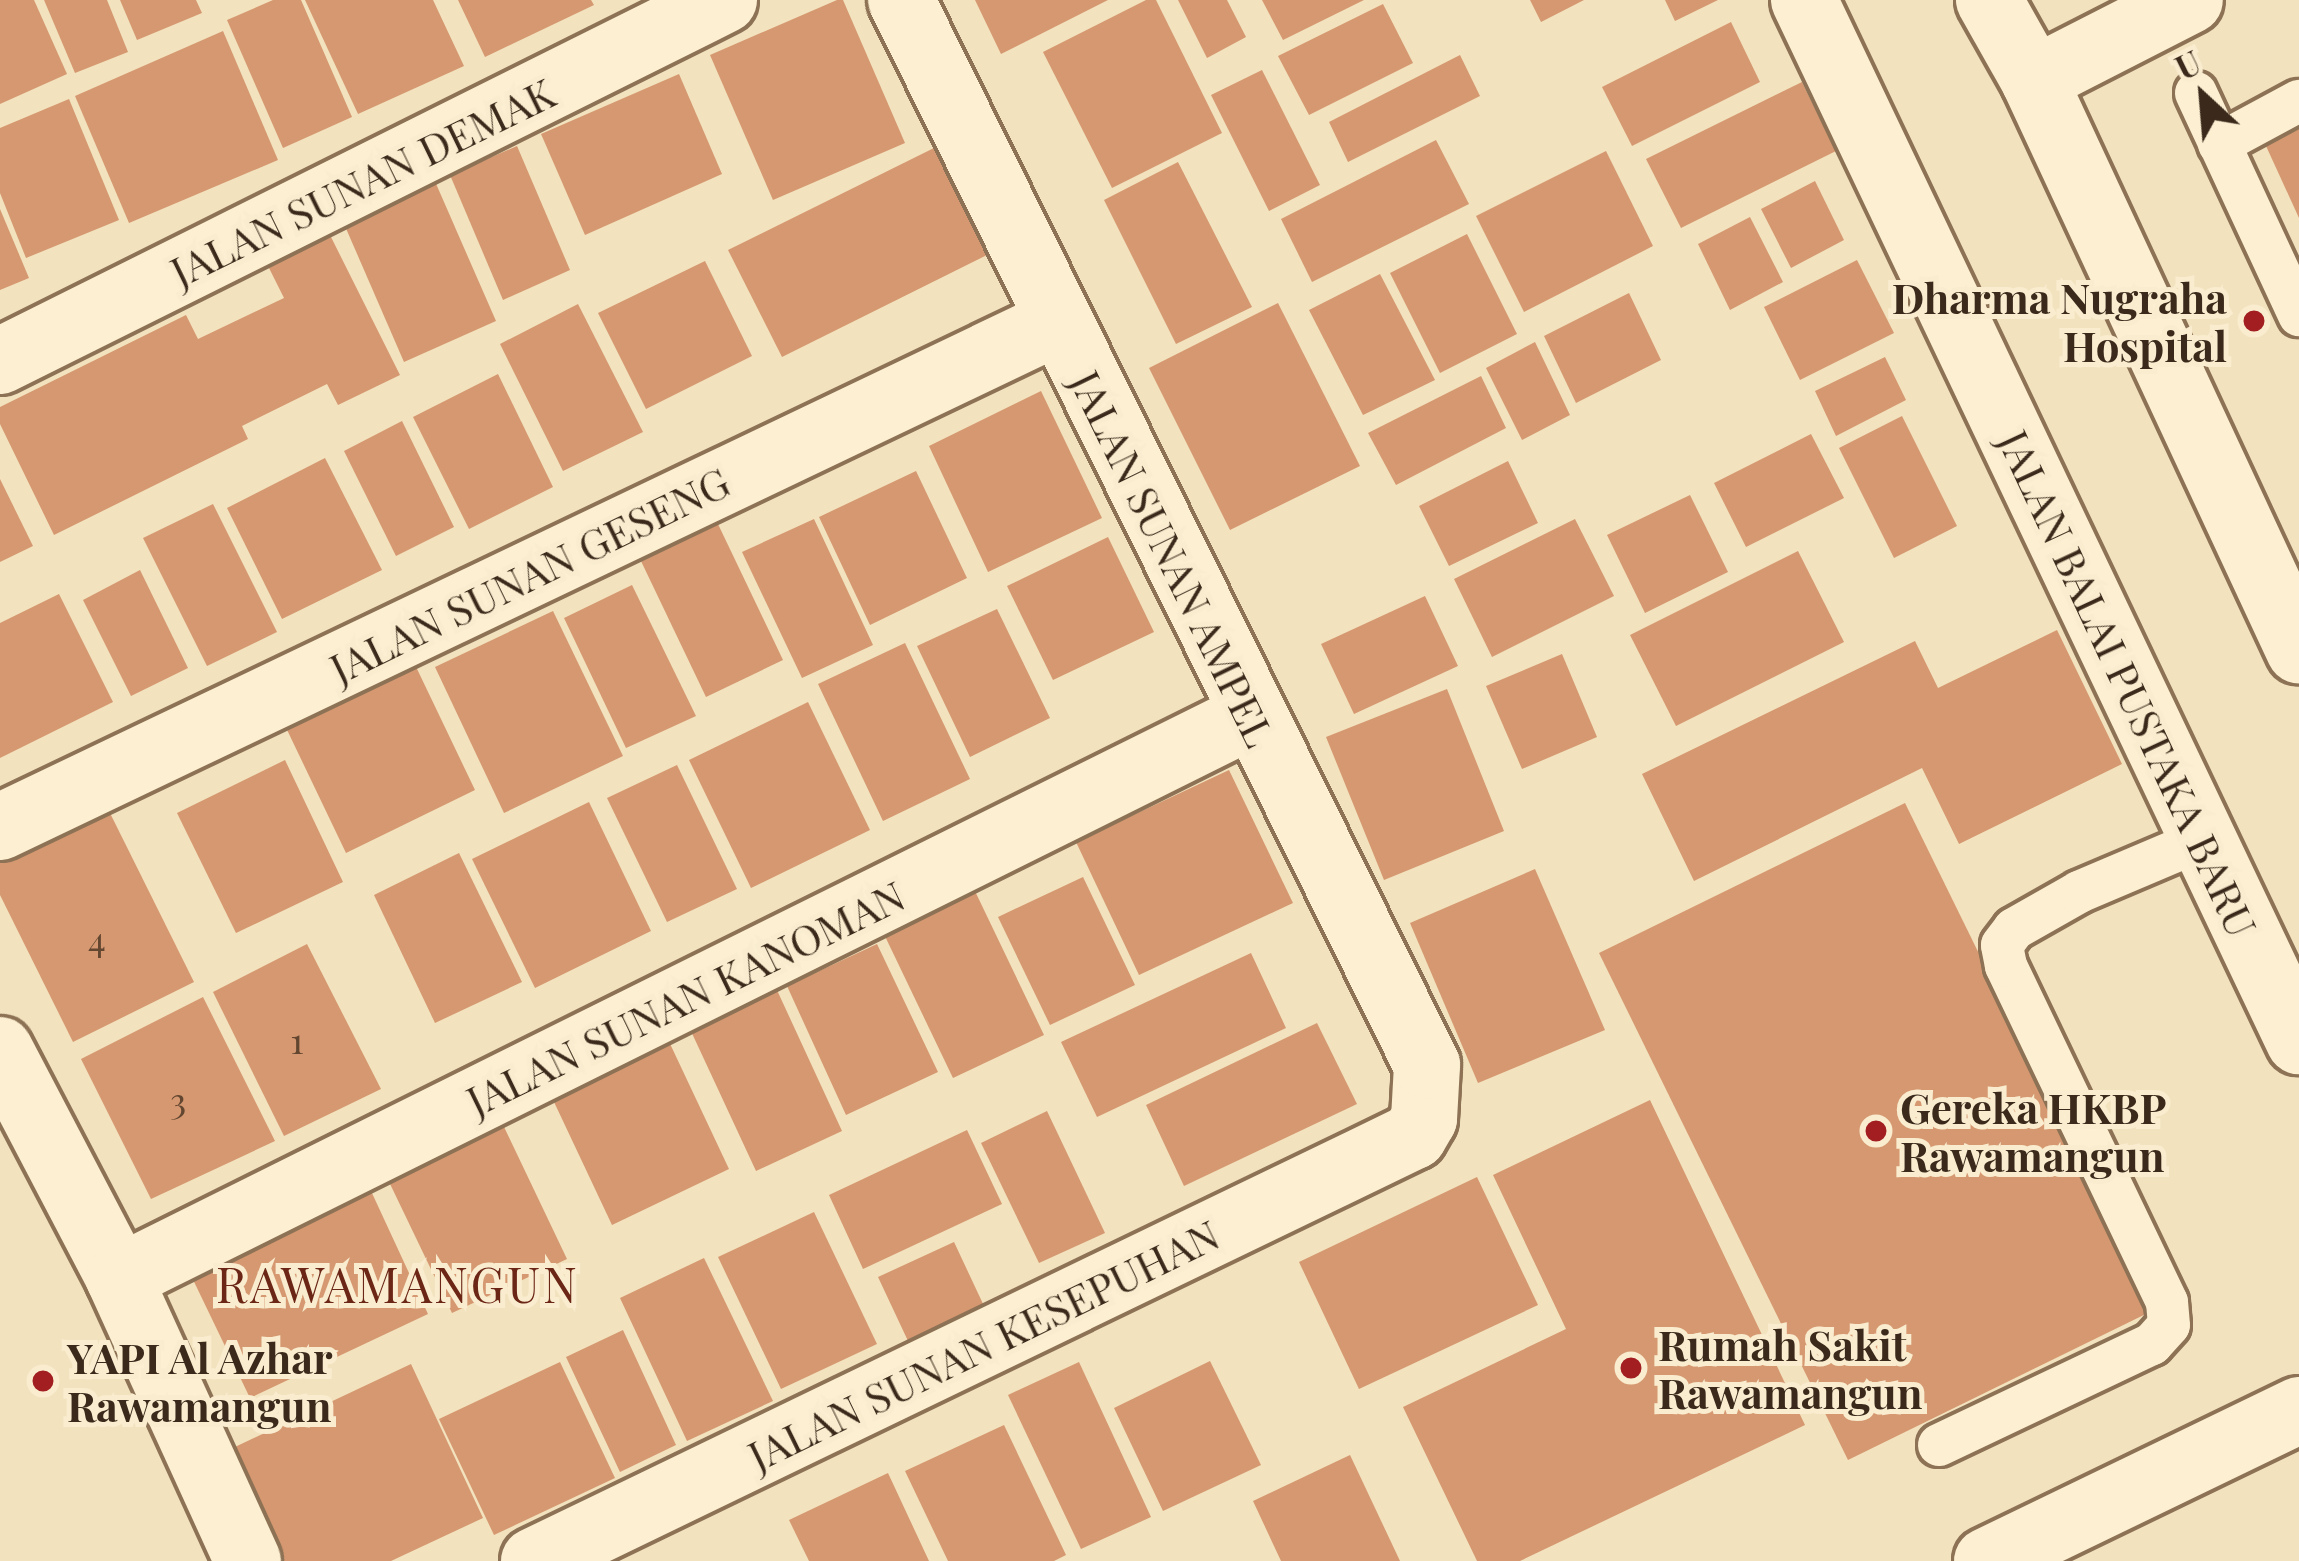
<!DOCTYPE html>
<html>
<head>
<meta charset="utf-8">
<style>
	body { margin:0 }
	#map { position:relative; width:2299px; height:1561px; overflow:hidden; background:#f2e2be; font-family:"Playfair Display",serif }
	div>[style] { position:absolute }
	.building>* { inset:0; background:#d59870 }
	.roads { filter:drop-shadow(3px 0 #8d7255) drop-shadow(-3px 0 #8d7255) drop-shadow(0 3px #8d7255) drop-shadow(0 -3px #8d7255) }
	.lane>* { height:42px; margin:-21px; padding:0 21px; transform-origin:21px; border-radius:21px; background:#fcefd2 }
	.street>* { height:66px; margin:-33px; padding:0 33px; transform-origin:33px; border-radius:33px; background:#fcefd2 }
	.secondary>* { height:66px; margin:-33px; padding:0 33px; transform-origin:33px; border-radius:33px; background:#fcefd2 }
	.dots>* { width:33px; height:33px; translate:-50% -50%; box-sizing:border-box; border:6px solid #f9eccf; border-radius:50% }
	span { translate:-50% -50%; white-space:nowrap; text-align:center; line-height:1.15; -webkit-text-stroke:10px #f9eccf; paint-order:stroke }
	.number-label { font-size:36px; color:#624630 }
	.number-label span { -webkit-text-stroke-width:0 }
	.street-label { font-size:42px; color:#3b2a1b }
	.poi-label { font-size:42px; color:#3b2a1b; font-weight:700 }
	.right { translate:-100% -50%; text-align:right }
	.left { translate:0 -50%; text-align:left }
	.quarter-label { font-size:48px; color:#6c2616; letter-spacing:3px }
	.north { position:absolute; left:2143px; top:36px; width:120px; height:120px; -webkit-text-stroke:9px #f9eccf; paint-order:stroke; rotate:334deg; font-size:33px; font-weight:700; line-height:48px; text-align:center; color:#3b2a1b }
	.north::after { content:''; display:block; margin:auto; width:42px; height:54px; background:#3b2a1b; clip-path:polygon(50% 0,100% 100%,50% 72%,0 100%) }
</style>
</head>
<body>
<div id="map">
	<div class="building">
		<div style="clip-path:polygon(0 0,34px 0,67px 74px,0 104px)"></div>
		<div style="clip-path:polygon(44px 0,107px 0,128px 52px,75px 73px)"></div>
		<div style="clip-path:polygon(120px 0,196px 0,202px 13px,137px 40px)"></div>
		<div style="clip-path:polygon(273px 0,301px 0,352px 117px,283px 148px,227px 20px)"></div>
		<div style="clip-path:polygon(305px 0,433px 0,464px 66px,358px 114px)"></div>
		<div style="clip-path:polygon(458px 0,591px 0,594px 5px,485px 57px)"></div>
		<div style="clip-path:polygon(837px 0,843px 0,905px 143px,773px 200px,710px 55px)"></div>
		<div style="clip-path:polygon(975px 0,1108px 0,1001px 54px)"></div>
		<div style="clip-path:polygon(1146px 0,1156px 0,1222px 133px,1112px 188px,1043px 52px)"></div>
		<div style="clip-path:polygon(1178px 0,1227px 0,1246px 37px,1207px 58px)"></div>
		<div style="clip-path:polygon(1262px 0,1364px 0,1283px 40px)"></div>
		<div style="clip-path:polygon(1530px 0,1584px 0,1541px 22px)"></div>
		<div style="clip-path:polygon(1665px 0,1718px 0,1675px 21px)"></div>
		<div style="clip-path:polygon(1383px 4px,1413px 63px,1309px 115px,1278px 56px)"></div>
		<div style="clip-path:polygon(1731px 22px,1760px 82px,1632px 146px,1602px 87px)"></div>
		<div style="clip-path:polygon(223px 31px,278px 160px,129px 223px,75px 96px)"></div>
		<div style="clip-path:polygon(1460px 55px,1480px 96px,1348px 162px,1329px 122px)"></div>
		<div style="clip-path:polygon(1262px 70px,1320px 185px,1269px 211px,1211px 95px)"></div>
		<div style="clip-path:polygon(679px 74px,722px 174px,585px 235px,541px 134px)"></div>
		<div style="clip-path:polygon(1802px 82px,1836px 151px,1681px 228px,1646px 159px)"></div>
		<div style="clip-path:polygon(69px 99px,119px 220px,26px 258px,0 193px,0 128px)"></div>
		<div style="clip-path:polygon(2299px 117px,2299px 218px,2261px 135px)"></div>
		<div style="clip-path:polygon(1436px 140px,1469px 204px,1312px 282px,1281px 219px)"></div>
		<div style="clip-path:polygon(517px 146px,570px 270px,503px 300px,450px 175px)"></div>
		<div style="clip-path:polygon(938px 146px,991px 253px,782px 357px,728px 250px)"></div>
		<div style="clip-path:polygon(1606px 151px,1653px 246px,1524px 312px,1476px 216px)"></div>
		<div style="clip-path:polygon(1178px 162px,1252px 307px,1176px 344px,1104px 200px)"></div>
		<div style="clip-path:polygon(430px 170px,496px 321px,404px 362px,338px 210px)"></div>
		<div style="clip-path:polygon(1815px 181px,1844px 240px,1791px 268px,1761px 209px)"></div>
		<div style="clip-path:polygon(0 209px,29px 278px,0 290px)"></div>
		<div style="clip-path:polygon(1750px 217px,1783px 282px,1730px 310px,1698px 244px)"></div>
		<div style="clip-path:polygon(1467px 234px,1517px 334px,1440px 373px,1390px 273px)"></div>
		<div style="clip-path:polygon(330px 235px,400px 375px,338px 405px,327px 384px,242px 426px,248px 439px,54px 535px,0 424px,0 407px,186px 315px,198px 339px,284px 298px,268px 266px)"></div>
		<div style="clip-path:polygon(1857px 260px,1894px 333px,1800px 380px,1764px 307px)"></div>
		<div style="clip-path:polygon(705px 261px,752px 356px,646px 409px,598px 313px)"></div>
		<div style="clip-path:polygon(1380px 274px,1435px 380px,1363px 415px,1309px 310px)"></div>
		<div style="clip-path:polygon(1629px 293px,1661px 360px,1576px 403px,1544px 336px)"></div>
		<div style="clip-path:polygon(1278px 303px,1360px 466px,1230px 530px,1149px 368px)"></div>
		<div style="clip-path:polygon(578px 304px,643px 432px,563px 471px,500px 344px)"></div>
		<div style="clip-path:polygon(1535px 342px,1570px 415px,1522px 440px,1486px 368px)"></div>
		<div style="clip-path:polygon(1885px 357px,1906px 400px,1836px 436px,1815px 391px)"></div>
		<div style="clip-path:polygon(498px 374px,553px 487px,469px 529px,413px 417px)"></div>
		<div style="clip-path:polygon(1481px 376px,1506px 428px,1396px 485px,1368px 433px)"></div>
		<div style="clip-path:polygon(1041px 391px,1102px 518px,988px 572px,929px 446px)"></div>
		<div style="clip-path:polygon(1902px 416px,1957px 526px,1894px 558px,1839px 448px)"></div>
		<div style="clip-path:polygon(402px 421px,454px 527px,396px 556px,344px 451px)"></div>
		<div style="clip-path:polygon(1811px 434px,1844px 498px,1746px 547px,1714px 483px)"></div>
		<div style="clip-path:polygon(325px 458px,382px 570px,282px 619px,227px 508px)"></div>
		<div style="clip-path:polygon(1508px 461px,1538px 523px,1449px 566px,1419px 506px)"></div>
		<div style="clip-path:polygon(916px 471px,967px 578px,870px 625px,819px 517px)"></div>
		<div style="clip-path:polygon(0 479px,33px 546px,0 562px)"></div>
		<div style="clip-path:polygon(1690px 495px,1728px 572px,1645px 613px,1607px 535px)"></div>
		<div style="clip-path:polygon(213px 504px,277px 632px,207px 666px,143px 538px)"></div>
		<div style="clip-path:polygon(814px 519px,873px 645px,802px 678px,742px 552px)"></div>
		<div style="clip-path:polygon(1575px 519px,1614px 596px,1492px 657px,1454px 579px)"></div>
		<div style="clip-path:polygon(717px 522px,783px 660px,706px 697px,640px 559px)"></div>
		<div style="clip-path:polygon(1108px 537px,1154px 632px,1053px 680px,1007px 586px)"></div>
		<div style="clip-path:polygon(1798px 551px,1844px 642px,1676px 726px,1630px 635px)"></div>
		<div style="clip-path:polygon(140px 570px,188px 668px,131px 696px,83px 600px)"></div>
		<div style="clip-path:polygon(632px 585px,696px 716px,626px 748px,564px 618px)"></div>
		<div style="clip-path:polygon(59px 594px,113px 702px,0 758px,0 623px)"></div>
		<div style="clip-path:polygon(1425px 596px,1458px 666px,1354px 714px,1321px 644px)"></div>
		<div style="clip-path:polygon(997px 609px,1050px 718px,970px 757px,917px 646px)"></div>
		<div style="clip-path:polygon(553px 611px,623px 756px,504px 813px,435px 667px)"></div>
		<div style="clip-path:polygon(2057px 630px,2122px 764px,1959px 844px,1922px 768px,1694px 881px,1642px 774px,1915px 641px,1938px 688px)"></div>
		<div style="clip-path:polygon(905px 643px,970px 779px,883px 821px,818px 684px)"></div>
		<div style="clip-path:polygon(407px 648px,475px 790px,346px 853px,278px 711px)"></div>
		<div style="clip-path:polygon(1562px 654px,1597px 737px,1522px 769px,1486px 686px)"></div>
		<div style="clip-path:polygon(1447px 689px,1504px 831px,1384px 880px,1326px 737px)"></div>
		<div style="clip-path:polygon(808px 702px,870px 830px,751px 888px,689px 760px)"></div>
		<div style="clip-path:polygon(285px 760px,343px 882px,236px 933px,177px 813px)"></div>
		<div style="clip-path:polygon(677px 765px,737px 889px,667px 922px,607px 798px)"></div>
		<div style="clip-path:polygon(1229px 770px,1293px 903px,1139px 975px,1076px 842px)"></div>
		<div style="clip-path:polygon(102px 797px,194px 982px,73px 1042px,0 895px,0 846px)"></div>
		<div style="clip-path:polygon(589px 802px,651px 931px,535px 988px,472px 859px)"></div>
		<div style="clip-path:polygon(1905px 803px,2154px 1310px,1848px 1460px,1599px 953px)"></div>
		<div style="clip-path:polygon(459px 853px,522px 982px,435px 1023px,374px 895px)"></div>
		<div style="clip-path:polygon(1535px 869px,1605px 1030px,1478px 1083px,1410px 923px)"></div>
		<div style="clip-path:polygon(1083px 877px,1135px 985px,1050px 1025px,998px 917px)"></div>
		<div style="clip-path:polygon(973px 887px,1044px 1035px,953px 1078px,882px 930px)"></div>
		<div style="clip-path:polygon(307px 944px,381px 1089px,284px 1136px,213px 992px)"></div>
		<div style="clip-path:polygon(877px 944px,938px 1072px,846px 1115px,787px 986px)"></div>
		<div style="clip-path:polygon(1251px 953px,1286px 1028px,1097px 1117px,1061px 1042px)"></div>
		<div style="clip-path:polygon(776px 988px,842px 1131px,756px 1171px,690px 1029px)"></div>
		<div style="clip-path:polygon(203px 997px,275px 1141px,151px 1199px,81px 1059px)"></div>
		<div style="clip-path:polygon(1317px 1023px,1357px 1104px,1184px 1186px,1146px 1105px)"></div>
		<div style="clip-path:polygon(664px 1031px,729px 1169px,612px 1225px,546px 1085px)"></div>
		<div style="clip-path:polygon(1650px 1100px,1805px 1425px,1520px 1561px,1477px 1561px,1403px 1407px,1566px 1329px,1493px 1175px)"></div>
		<div style="clip-path:polygon(496px 1110px,567px 1259px,452px 1313px,380px 1163px)"></div>
		<div style="clip-path:polygon(1047px 1111px,1105px 1233px,1039px 1263px,981px 1143px)"></div>
		<div style="clip-path:polygon(967px 1130px,1002px 1204px,863px 1269px,829px 1195px)"></div>
		<div style="clip-path:polygon(1477px 1177px,1538px 1305px,1359px 1389px,1299px 1262px)"></div>
		<div style="clip-path:polygon(365px 1178px,428px 1314px,250px 1398px,185px 1263px)"></div>
		<div style="clip-path:polygon(814px 1212px,877px 1344px,781px 1389px,718px 1257px)"></div>
		<div style="clip-path:polygon(954px 1242px,992px 1323px,916px 1358px,878px 1277px)"></div>
		<div style="clip-path:polygon(704px 1258px,773px 1401px,687px 1441px,620px 1298px)"></div>
		<div style="clip-path:polygon(623px 1330px,676px 1445px,620px 1472px,566px 1357px)"></div>
		<div style="clip-path:polygon(1210px 1361px,1261px 1465px,1163px 1511px,1114px 1408px)"></div>
		<div style="clip-path:polygon(560px 1362px,615px 1478px,494px 1535px,439px 1419px)"></div>
		<div style="clip-path:polygon(1079px 1362px,1151px 1517px,1081px 1549px,1008px 1395px)"></div>
		<div style="clip-path:polygon(411px 1364px,483px 1518px,391px 1561px,268px 1561px,218px 1455px)"></div>
		<div style="clip-path:polygon(1004px 1425px,1066px 1555px,1054px 1561px,948px 1561px,905px 1471px)"></div>
		<div style="clip-path:polygon(1350px 1455px,1400px 1561px,1281px 1561px,1253px 1501px)"></div>
		<div style="clip-path:polygon(888px 1473px,929px 1561px,809px 1561px,789px 1520px)"></div>
	</div>
	<div class="roads">
		<div class="lane">
			<div style="left:2196px;top:93px;width:245px;rotate:65.1deg"></div>
			<div style="left:2219px;top:144px;width:91px;rotate:-28.3deg"></div>
			<div style="left:1939px;top:1445px;width:236px;rotate:-25.4deg"></div>
			<div style="left:2152px;top:1344px;width:25px;rotate:-48deg"></div>
			<div style="left:2169px;top:1325px;width:23px;rotate:-95deg"></div>
			<div style="left:2167px;top:1302px;width:373px;rotate:-115.6deg"></div>
			<div style="left:2006px;top:966px;width:21px;rotate:-101deg"></div>
			<div style="left:2002px;top:945px;width:20px;rotate:-53deg"></div>
			<div style="left:2014px;top:929px;width:75px;rotate:-29.6deg"></div>
			<div style="left:2079px;top:892px;width:136px;rotate:-23deg"></div>
		</div>
		<div class="street">
			<div style="left:2034px;top:80px;width:175px;rotate:-27.1deg"></div>
			<div style="left:0;top:361px;width:809px;rotate:-26.5deg"></div>
			<div style="left:0;top:827px;width:1172px;rotate:-25.52deg"></div>
			<div style="left:0;top:1050px;width:257px;rotate:62.4deg"></div>
			<div style="left:119px;top:1278px;width:311px;rotate:65.5deg"></div>
			<div style="left:119px;top:1278px;width:1263px;rotate:-26.42deg"></div>
			<div style="left:534px;top:1561px;width:977px;rotate:-25.78deg"></div>
			<div style="left:1414px;top:1136px;width:20px;rotate:-60deg"></div>
			<div style="left:1424px;top:1119px;width:54px;rotate:-86.8deg"></div>
			<div style="left:1427px;top:1065px;width:1188px;rotate:-116.28deg"></div>
		</div>
		<div class="secondary">
			<div style="left:1804px;top:0;width:1153px;rotate:64.57deg"></div>
			<div style="left:1989px;top:0;width:92px;rotate:60.6deg"></div>
			<div style="left:2034px;top:80px;width:629px;rotate:65.07deg"></div>
			<div style="left:1987px;top:1561px;width:347px;rotate:-25.8deg"></div>
		</div>
	</div>
	<div class="dots">
		<div style="left:2254px;top:321px;background:#a21e21"></div>
		<div style="left:1876px;top:1131px;background:#a21e21"></div>
		<div style="left:1631px;top:1368px;background:#a21e21"></div>
		<div style="left:43px;top:1381px;background:#a21e21"></div>
	</div>
	<div class="number-label">
		<span style="left:97px;top:939px">4</span>
		<span style="left:297px;top:1040px">1</span>
		<span style="left:178px;top:1100px">3</span>
	</div>
	<div class="street-label">
		<span style="left:362px;top:181px;rotate:-26deg">JALAN SUNAN DEMAK</span>
		<span style="left:1174px;top:558px;rotate:64deg">JALAN SUNAN AMPEL</span>
		<span style="left:529px;top:574px;rotate:-26deg">JALAN SUNAN GESENG</span>
		<span style="left:2129px;top:683px;rotate:65deg">JALAN BALAI PUSTAKA BARU</span>
		<span style="left:685px;top:997px;rotate:-26deg">JALAN SUNAN KANOMAN</span>
		<span style="left:983px;top:1344px;rotate:-26deg">JALAN SUNAN KESEPUHAN</span>
	</div>
	<div class="poi-label">
		<span class="right" style="left:2227px;top:321px">Dharma Nugraha<br>Hospital</span>
		<span class="left" style="left:1900px;top:1131px">Gereka HKBP<br>Rawamangun</span>
		<span class="left" style="left:1658px;top:1368px">Rumah Sakit<br>Rawamangun</span>
		<span class="left" style="left:67px;top:1381px">YAPI Al Azhar<br>Rawamangun</span>
	</div>
	<div class="quarter-label">
		<span style="left:398px;top:1284px">RAWAMANGUN</span>
	</div>
	<div class="north">U</div>
</div>
</body>
</html>
